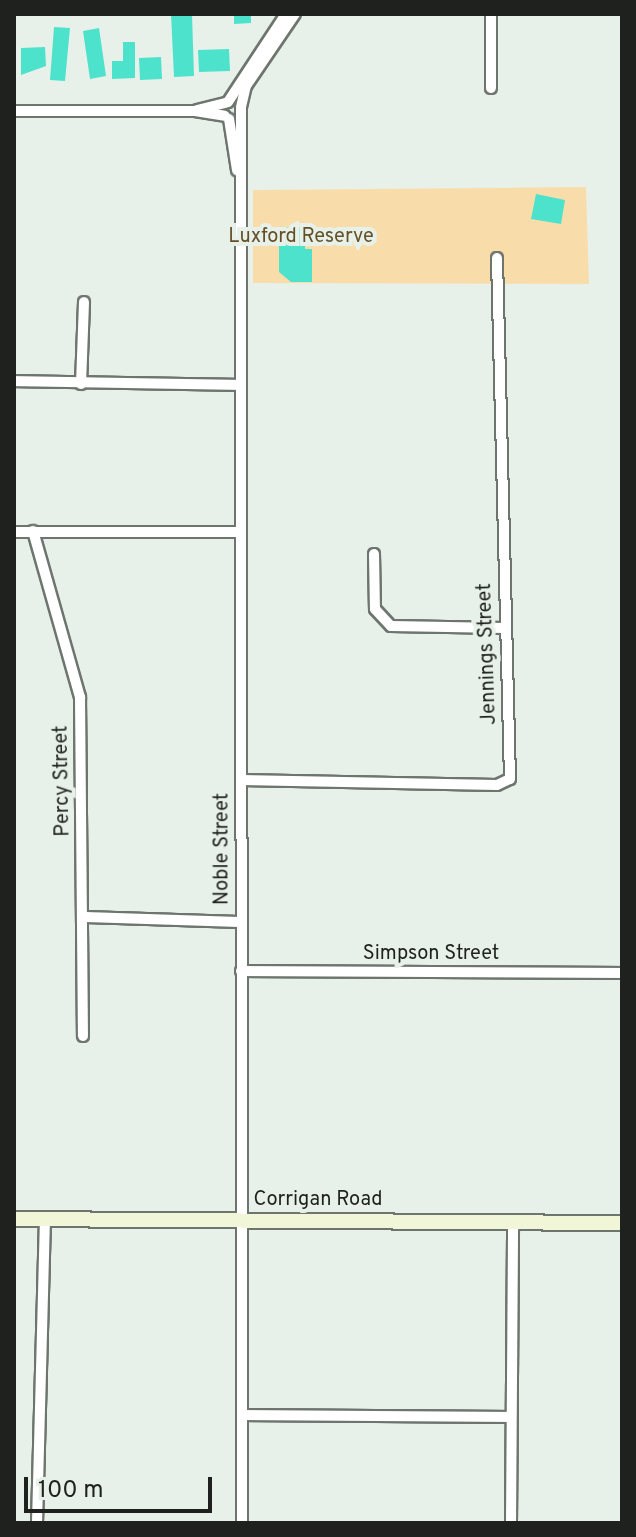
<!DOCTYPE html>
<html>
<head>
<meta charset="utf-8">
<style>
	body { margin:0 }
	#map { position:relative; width:636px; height:1537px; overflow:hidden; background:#e8f1e9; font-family:Overpass,sans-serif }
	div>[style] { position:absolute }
	.green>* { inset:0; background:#f8ddab }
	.building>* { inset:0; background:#4de2cc }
	.roads { filter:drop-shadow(2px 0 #6e756f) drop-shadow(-2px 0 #6e756f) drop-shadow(0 2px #6e756f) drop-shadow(0 -2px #6e756f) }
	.minor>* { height:10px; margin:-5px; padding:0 5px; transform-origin:5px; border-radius:5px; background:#fff }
	.secondary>* { height:14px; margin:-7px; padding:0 7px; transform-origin:7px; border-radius:7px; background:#f2f6d9 }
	span { translate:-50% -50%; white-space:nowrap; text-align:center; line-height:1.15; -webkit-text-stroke:8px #e8f1e9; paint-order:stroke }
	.park-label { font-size:20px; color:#645027 }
	.street-label { font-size:20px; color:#1e211e }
	.frame { position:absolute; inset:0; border:16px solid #1e211e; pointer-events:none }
	.scale { position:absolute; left:24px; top:1477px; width:188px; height:36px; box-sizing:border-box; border:4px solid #1e211e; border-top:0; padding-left:10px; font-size:24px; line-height:28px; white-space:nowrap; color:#1e211e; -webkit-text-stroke:6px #e8f1e9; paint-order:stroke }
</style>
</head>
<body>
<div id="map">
	<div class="green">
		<div style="clip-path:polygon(586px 187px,589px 284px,253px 283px,253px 190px)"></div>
	</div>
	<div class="building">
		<div style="clip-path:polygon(171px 14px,192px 14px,194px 76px,174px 77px)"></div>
		<div style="clip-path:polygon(234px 14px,251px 14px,251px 23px,234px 24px)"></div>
		<div style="clip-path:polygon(54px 27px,70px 28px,65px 81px,50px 80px)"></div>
		<div style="clip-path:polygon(99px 28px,106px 76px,90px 79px,83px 31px)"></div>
		<div style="clip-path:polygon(123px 42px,135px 42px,135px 78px,112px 79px,112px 61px,123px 61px)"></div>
		<div style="clip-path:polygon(45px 47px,46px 66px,21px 75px,21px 48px)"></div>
		<div style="clip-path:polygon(229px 49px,230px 71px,199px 72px,198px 50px)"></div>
		<div style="clip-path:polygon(161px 57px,162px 79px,140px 80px,139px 58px)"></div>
		<div style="clip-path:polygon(536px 194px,565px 200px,561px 224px,531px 219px)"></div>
		<div style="clip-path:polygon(279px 227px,305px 227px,305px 249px,312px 249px,312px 282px,291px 282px,279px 272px)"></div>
	</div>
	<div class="roads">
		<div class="minor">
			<div style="left:491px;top:88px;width:74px;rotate:-90deg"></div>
			<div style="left:228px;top:102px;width:105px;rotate:-56.6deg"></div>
			<div style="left:241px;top:107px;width:22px;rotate:-77deg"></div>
			<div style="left:246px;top:86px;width:87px;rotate:-55.8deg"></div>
			<div style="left:197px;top:110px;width:30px;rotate:-14deg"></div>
			<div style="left:241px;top:110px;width:1413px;rotate:89.96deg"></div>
			<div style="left:14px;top:111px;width:181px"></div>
			<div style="left:195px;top:111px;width:30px;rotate:9deg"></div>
			<div style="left:229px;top:119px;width:52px;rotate:81.1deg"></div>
			<div style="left:14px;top:381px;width:225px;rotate:1deg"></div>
			<div style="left:81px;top:384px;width:82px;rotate:-87.9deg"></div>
			<div style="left:33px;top:531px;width:173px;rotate:74.2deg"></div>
			<div style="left:80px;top:697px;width:339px;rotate:89.5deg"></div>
			<div style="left:14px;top:532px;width:226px"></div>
			<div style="left:374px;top:554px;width:55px;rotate:89deg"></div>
			<div style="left:375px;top:609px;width:23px;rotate:47deg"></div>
			<div style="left:391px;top:626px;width:113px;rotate:1deg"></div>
			<div style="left:241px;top:780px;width:256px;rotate:1.1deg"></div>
			<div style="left:497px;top:785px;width:14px;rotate:-25deg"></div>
			<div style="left:510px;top:779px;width:521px;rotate:-91.43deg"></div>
			<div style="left:83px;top:917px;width:159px;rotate:1.8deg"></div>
			<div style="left:241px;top:971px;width:381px;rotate:0.3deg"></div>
			<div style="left:242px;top:1415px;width:267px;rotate:0.4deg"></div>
			<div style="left:37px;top:1523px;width:304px;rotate:-88.5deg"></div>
			<div style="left:511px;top:1523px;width:301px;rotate:-89.6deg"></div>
		</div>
		<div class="secondary">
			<div style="left:14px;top:1219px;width:608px;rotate:0.38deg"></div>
		</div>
	</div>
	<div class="park-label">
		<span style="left:301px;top:237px">Luxford Reserve</span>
	</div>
	<div class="street-label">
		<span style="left:488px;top:654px;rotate:-92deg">Jennings Street</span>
		<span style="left:63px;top:781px;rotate:-91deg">Percy Street</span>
		<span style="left:223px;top:849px;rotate:-90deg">Noble Street</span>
		<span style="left:431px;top:954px">Simpson Street</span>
		<span style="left:318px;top:1200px">Corrigan Road</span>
	</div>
	<div class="frame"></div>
	<div class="scale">100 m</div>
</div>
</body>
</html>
